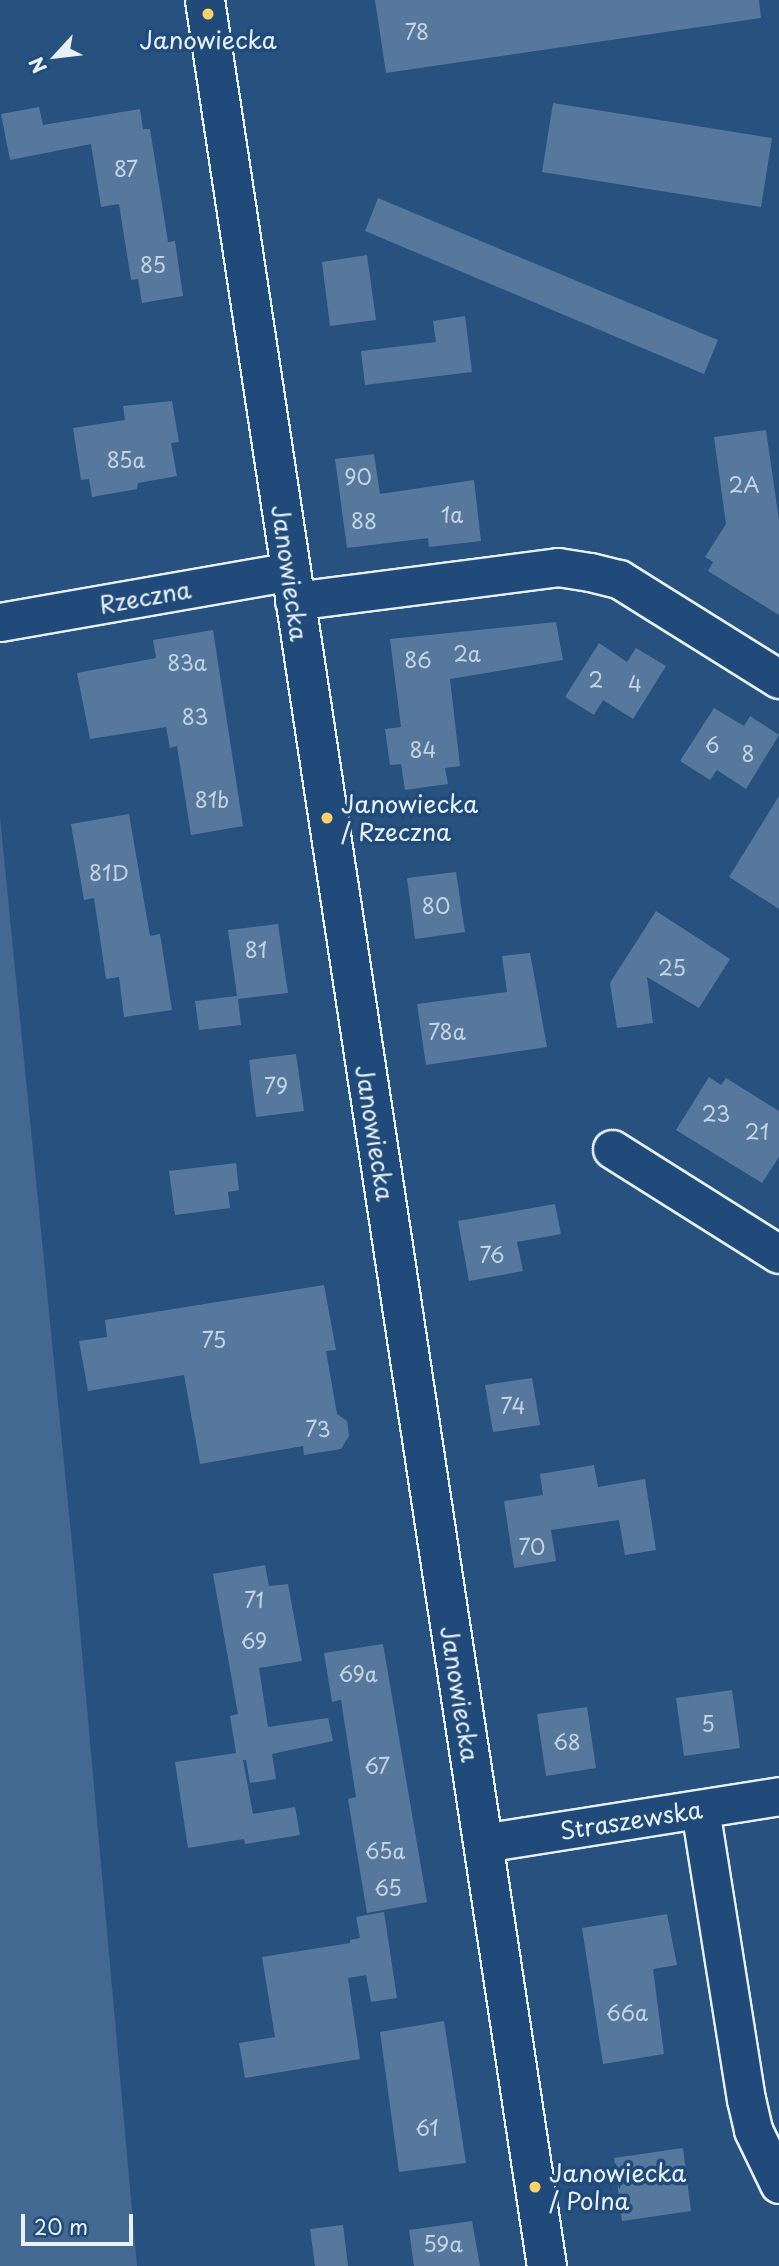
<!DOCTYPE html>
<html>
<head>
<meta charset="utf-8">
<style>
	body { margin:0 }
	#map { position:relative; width:779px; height:2266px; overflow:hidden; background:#27517f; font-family:"Playpen Sans",sans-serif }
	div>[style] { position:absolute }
	.green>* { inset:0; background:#436891 }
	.building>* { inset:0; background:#57789d }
	.roads { filter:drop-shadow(2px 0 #e8f1f8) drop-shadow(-2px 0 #e8f1f8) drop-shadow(0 2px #e8f1f8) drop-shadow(0 -2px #e8f1f8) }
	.street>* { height:37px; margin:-18.5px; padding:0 18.5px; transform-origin:18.5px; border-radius:18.5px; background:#1f4a7a }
	.secondary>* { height:38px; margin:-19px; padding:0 19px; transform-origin:19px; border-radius:19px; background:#1f4a7a }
	.dots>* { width:19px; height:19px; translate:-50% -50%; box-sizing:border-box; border:4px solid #1f4a7a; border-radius:50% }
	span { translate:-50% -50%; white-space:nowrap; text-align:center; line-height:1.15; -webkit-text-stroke:7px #1f4a7a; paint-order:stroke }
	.number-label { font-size:21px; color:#c4d3e1 }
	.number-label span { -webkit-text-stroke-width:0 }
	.poi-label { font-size:24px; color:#e8f1f8 }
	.left { translate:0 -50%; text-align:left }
	.street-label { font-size:24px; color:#e8f1f8 }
	.north { position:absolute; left:21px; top:21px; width:70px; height:70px; -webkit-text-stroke:5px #1f4a7a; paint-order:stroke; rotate:243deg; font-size:19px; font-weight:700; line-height:28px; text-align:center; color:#e8f1f8 }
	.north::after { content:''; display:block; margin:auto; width:24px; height:32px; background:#e8f1f8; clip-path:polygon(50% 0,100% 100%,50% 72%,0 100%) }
	.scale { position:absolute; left:21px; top:2214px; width:112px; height:32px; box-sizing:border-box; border:4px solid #e8f1f8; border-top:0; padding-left:9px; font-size:21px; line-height:24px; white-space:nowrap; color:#e8f1f8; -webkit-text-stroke:5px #1f4a7a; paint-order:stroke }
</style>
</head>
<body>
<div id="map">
	<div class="green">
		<div style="clip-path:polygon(0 817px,75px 1574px,137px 2266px,0 2266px)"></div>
	</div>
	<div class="building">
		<div style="clip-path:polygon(375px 0,759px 0,761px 18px,386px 73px)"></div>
		<div style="clip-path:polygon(553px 103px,772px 138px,761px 207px,542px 172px)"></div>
		<div style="clip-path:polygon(39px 107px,43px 125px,140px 109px,143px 129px,150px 129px,168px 242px,175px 241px,183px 296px,142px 303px,138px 279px,131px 280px,119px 204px,101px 207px,91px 144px,10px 160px,1px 114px)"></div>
		<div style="clip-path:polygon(378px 198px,718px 340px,704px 374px,365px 231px)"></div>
		<div style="clip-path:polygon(367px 255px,376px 320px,330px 326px,322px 262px)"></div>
		<div style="clip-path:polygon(465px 316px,472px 372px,365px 385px,361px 351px,436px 342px,433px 321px)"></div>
		<div style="clip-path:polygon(172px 401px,179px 442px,171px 443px,177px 476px,138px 483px,137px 489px,92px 497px,89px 479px,81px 480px,73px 428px,125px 420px,123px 406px)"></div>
		<div style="clip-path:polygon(766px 430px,779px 520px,779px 615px,708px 571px,713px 562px,705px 557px,726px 524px,714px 437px)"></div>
		<div style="clip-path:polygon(374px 454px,380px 494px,474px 480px,481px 541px,429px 547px,428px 538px,347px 548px,335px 459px)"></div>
		<div style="clip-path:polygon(556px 622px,563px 660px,450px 679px,460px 766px,445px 768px,448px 784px,405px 790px,401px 764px,390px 765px,385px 729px,401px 727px,390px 639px)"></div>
		<div style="clip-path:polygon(213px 630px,243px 826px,191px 835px,177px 746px,170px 748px,166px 727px,90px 739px,77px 673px,156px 658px,153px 640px)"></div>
		<div style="clip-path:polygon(599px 643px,627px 662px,636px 648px,666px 666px,633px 719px,603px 700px,594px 715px,565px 697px)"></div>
		<div style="clip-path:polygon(714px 708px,744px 726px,750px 716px,779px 735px,746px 789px,717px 770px,710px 780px,680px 761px)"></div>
		<div style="clip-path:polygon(779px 796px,779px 909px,729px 877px)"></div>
		<div style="clip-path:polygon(129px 814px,150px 936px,160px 934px,172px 1010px,124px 1017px,119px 977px,106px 979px,94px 898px,84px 900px,71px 824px)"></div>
		<div style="clip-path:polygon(456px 872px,465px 932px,415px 939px,407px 878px)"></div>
		<div style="clip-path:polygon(656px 911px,730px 959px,699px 1008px,647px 977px,653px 1023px,617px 1028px,610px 983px)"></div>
		<div style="clip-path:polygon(278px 924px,288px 993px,238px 999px,241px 1025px,199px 1030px,195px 1001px,237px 996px,228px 930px)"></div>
		<div style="clip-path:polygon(530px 953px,547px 1047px,426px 1065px,417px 1004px,507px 992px,502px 956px)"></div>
		<div style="clip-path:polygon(296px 1054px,304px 1111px,256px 1117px,249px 1060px)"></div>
		<div style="clip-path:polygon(709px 1077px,721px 1085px,726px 1078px,779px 1111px,779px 1157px,762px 1183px,676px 1130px)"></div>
		<div style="clip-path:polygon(236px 1163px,239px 1190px,228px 1192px,230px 1208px,175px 1215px,169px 1171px)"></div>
		<div style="clip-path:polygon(555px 1204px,561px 1234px,517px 1242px,523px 1271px,469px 1281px,458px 1221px)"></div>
		<div style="clip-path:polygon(324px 1285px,336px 1350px,326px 1351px,337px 1414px,347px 1421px,349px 1436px,341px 1449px,304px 1455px,303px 1446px,200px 1464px,184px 1375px,88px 1391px,79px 1341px,107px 1337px,105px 1320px)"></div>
		<div style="clip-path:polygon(532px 1378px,540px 1425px,493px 1432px,485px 1385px)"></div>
		<div style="clip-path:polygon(594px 1465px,598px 1487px,645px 1479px,656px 1550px,625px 1555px,619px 1520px,551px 1530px,556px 1561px,514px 1568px,504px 1501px,543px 1495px,540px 1474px)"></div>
		<div style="clip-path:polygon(265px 1565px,269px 1586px,288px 1584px,302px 1661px,259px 1668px,268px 1727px,328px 1718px,333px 1741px,272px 1754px,276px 1779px,250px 1783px,246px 1760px,243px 1760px,253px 1814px,295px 1807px,300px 1835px,245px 1844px,244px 1839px,188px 1848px,175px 1762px,236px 1753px,230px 1716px,238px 1714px,213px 1574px)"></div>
		<div style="clip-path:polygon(383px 1644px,427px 1902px,367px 1913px,348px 1799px,356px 1797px,341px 1700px,332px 1702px,324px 1653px)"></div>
		<div style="clip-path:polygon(732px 1690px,740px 1748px,684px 1756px,676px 1698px)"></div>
		<div style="clip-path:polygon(587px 1707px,596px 1768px,546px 1776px,537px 1714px)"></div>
		<div style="clip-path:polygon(384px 1912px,397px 1998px,371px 2002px,366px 1975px,348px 1978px,360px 2059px,245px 2078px,239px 2043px,275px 2037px,262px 1957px,350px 1943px,350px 1940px,360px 1938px,356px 1917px)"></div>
		<div style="clip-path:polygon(667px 1914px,677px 1965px,653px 1969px,664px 2054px,603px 2064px,582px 1928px)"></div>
		<div style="clip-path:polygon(444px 2021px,466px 2163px,399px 2172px,380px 2032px)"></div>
		<div style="clip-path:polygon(683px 2148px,691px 2211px,622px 2221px,614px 2158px)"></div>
		<div style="clip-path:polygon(472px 2221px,480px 2266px,414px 2266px,409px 2230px)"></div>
		<div style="clip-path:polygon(343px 2225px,348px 2266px,315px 2266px,310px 2229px)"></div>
	</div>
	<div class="roads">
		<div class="street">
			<div style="left:294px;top:601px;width:266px;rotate:-7.3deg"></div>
			<div style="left:558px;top:567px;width:32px;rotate:9deg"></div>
			<div style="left:590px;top:572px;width:30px;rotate:14deg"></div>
			<div style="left:619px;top:579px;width:189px;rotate:32deg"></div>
			<div style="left:0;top:622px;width:295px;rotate:-9.9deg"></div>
			<div style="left:612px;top:1149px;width:197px;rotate:32.2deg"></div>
			<div style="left:700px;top:1809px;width:294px;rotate:81deg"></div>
			<div style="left:746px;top:2099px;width:32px;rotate:77deg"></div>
			<div style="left:753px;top:2130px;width:60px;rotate:64.3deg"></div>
			<div style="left:483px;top:1843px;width:300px;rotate:-9deg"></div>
		</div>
		<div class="secondary">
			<div style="left:205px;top:0;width:2292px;rotate:81.42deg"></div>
		</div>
	</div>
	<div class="dots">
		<div style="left:208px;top:14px;background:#ffd166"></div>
		<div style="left:327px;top:818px;background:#ffd166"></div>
		<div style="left:535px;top:2187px;background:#ffd166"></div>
	</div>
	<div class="number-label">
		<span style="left:417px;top:31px">78</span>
		<span style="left:126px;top:168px">87</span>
		<span style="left:153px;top:264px">85</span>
		<span style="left:126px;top:459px">85a</span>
		<span style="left:358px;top:476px">90</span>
		<span style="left:744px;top:484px">2A</span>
		<span style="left:452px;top:514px">1a</span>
		<span style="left:364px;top:520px">88</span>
		<span style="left:467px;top:653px">2a</span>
		<span style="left:418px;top:659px">86</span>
		<span style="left:187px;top:662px">83a</span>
		<span style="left:596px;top:679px">2</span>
		<span style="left:635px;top:683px">4</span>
		<span style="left:195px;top:716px">83</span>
		<span style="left:712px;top:744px">6</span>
		<span style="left:423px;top:749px">84</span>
		<span style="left:748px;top:753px">8</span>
		<span style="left:212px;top:799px">81b</span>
		<span style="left:109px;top:872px">81D</span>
		<span style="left:436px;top:905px">80</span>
		<span style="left:256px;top:949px">81</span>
		<span style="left:672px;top:967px">25</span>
		<span style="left:447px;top:1031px">78a</span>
		<span style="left:276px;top:1085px">79</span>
		<span style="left:716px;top:1113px">23</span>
		<span style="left:757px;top:1131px">21</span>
		<span style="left:492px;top:1254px">76</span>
		<span style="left:214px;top:1339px">75</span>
		<span style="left:513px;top:1405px">74</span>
		<span style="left:318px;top:1428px">73</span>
		<span style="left:532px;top:1546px">70</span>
		<span style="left:254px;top:1599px">71</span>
		<span style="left:254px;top:1640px">69</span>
		<span style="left:358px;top:1673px">69a</span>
		<span style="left:708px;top:1723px">5</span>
		<span style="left:567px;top:1741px">68</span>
		<span style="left:377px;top:1765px">67</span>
		<span style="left:385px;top:1850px">65a</span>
		<span style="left:388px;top:1887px">65</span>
		<span style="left:627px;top:2012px">66a</span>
		<span style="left:427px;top:2127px">61</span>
		<span style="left:443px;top:2243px">59a</span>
	</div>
	<div class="poi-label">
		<span style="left:208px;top:40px">Janowiecka</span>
		<span class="left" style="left:341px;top:818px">Janowiecka<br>/ Rzeczna</span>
		<span class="left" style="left:549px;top:2187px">Janowiecka<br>/ Polna</span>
	</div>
	<div class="street-label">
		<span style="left:290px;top:573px;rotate:82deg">Janowiecka</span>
		<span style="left:145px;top:597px;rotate:-10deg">Rzeczna</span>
		<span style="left:375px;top:1133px;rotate:81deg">Janowiecka</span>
		<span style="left:460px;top:1694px;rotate:81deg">Janowiecka</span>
		<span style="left:631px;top:1820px;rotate:-9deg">Straszewska</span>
	</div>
	<div class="north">N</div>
	<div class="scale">20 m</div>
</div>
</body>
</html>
